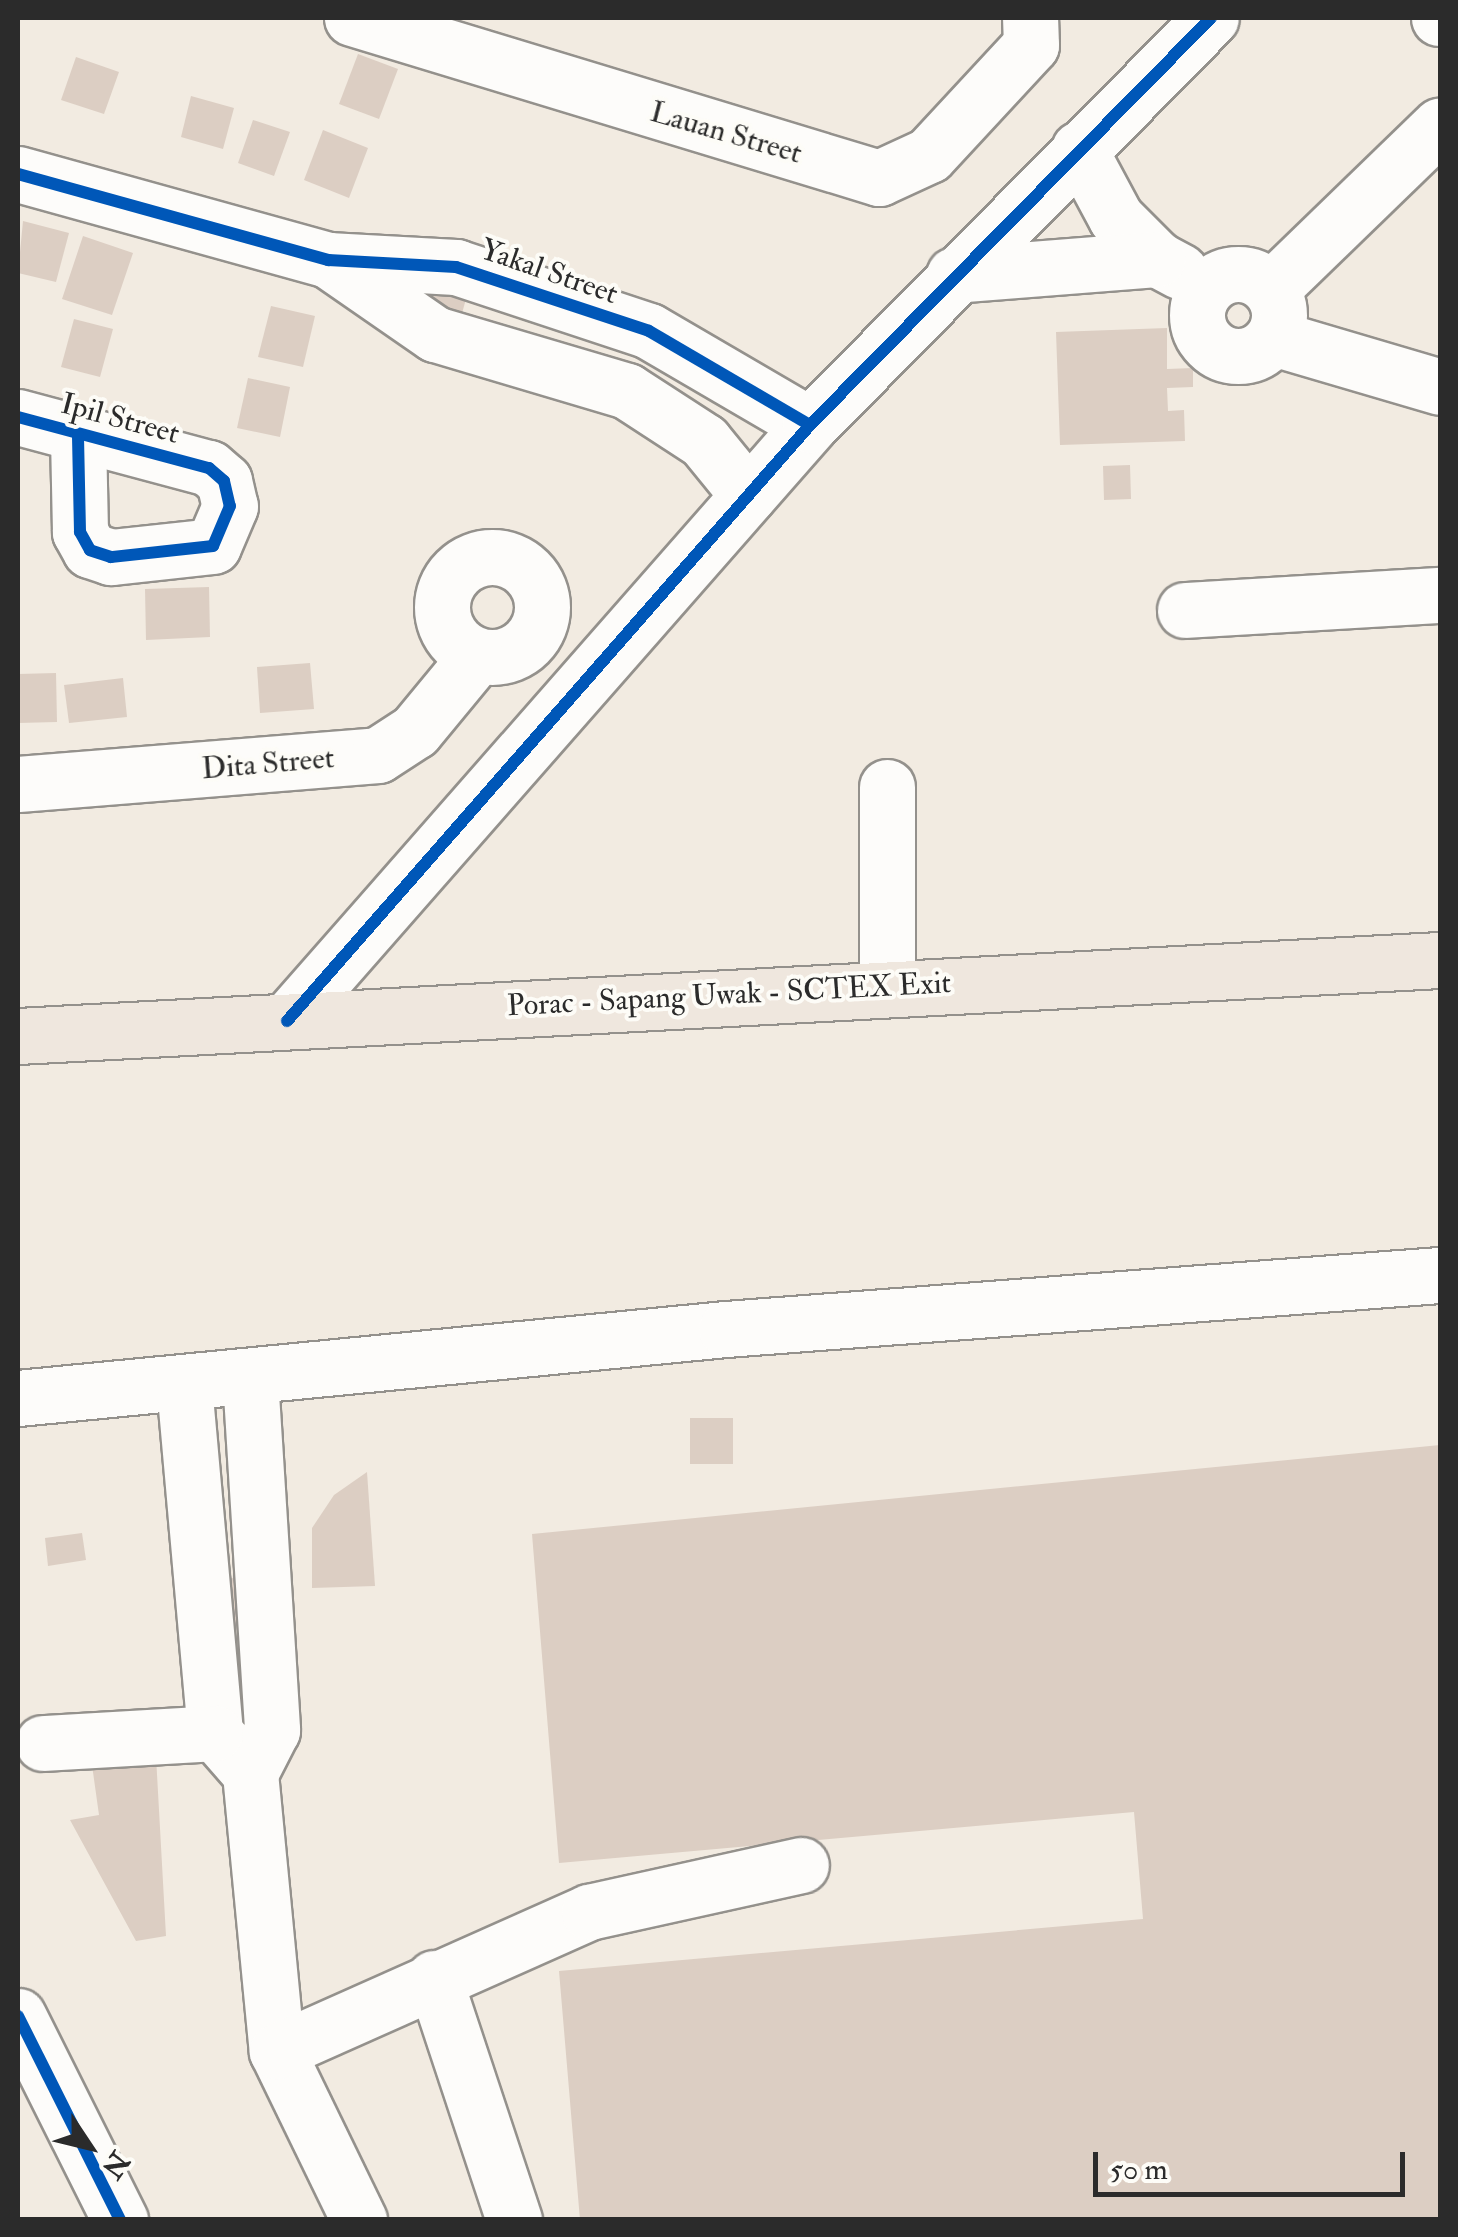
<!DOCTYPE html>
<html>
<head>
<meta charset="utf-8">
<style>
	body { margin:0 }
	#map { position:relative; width:1458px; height:2237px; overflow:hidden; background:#f2ebe1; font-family:"IM FELL Double Pica",serif }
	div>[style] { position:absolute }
	.building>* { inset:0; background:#dccec3 }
	.roads { filter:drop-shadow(2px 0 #94918c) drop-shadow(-2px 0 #94918c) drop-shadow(0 2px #94918c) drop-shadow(0 -2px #94918c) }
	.minor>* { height:55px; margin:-27.5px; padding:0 27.5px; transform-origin:27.5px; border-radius:27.5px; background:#fdfcfa }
	.minor>.ring { margin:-27.5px; padding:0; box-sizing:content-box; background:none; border:55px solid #fdfcfa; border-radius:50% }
	.major>* { height:55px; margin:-27.5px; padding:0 27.5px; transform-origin:27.5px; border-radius:27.5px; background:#efe7de }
	.cycleway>* { height:12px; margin:-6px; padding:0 6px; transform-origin:6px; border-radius:6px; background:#0057b8 }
	span { translate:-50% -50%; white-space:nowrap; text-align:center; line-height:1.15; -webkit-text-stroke:8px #fdfcf7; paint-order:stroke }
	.street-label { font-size:30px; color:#2b2b2b }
	.frame { position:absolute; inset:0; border:20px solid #2b2b2b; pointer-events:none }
	.north { position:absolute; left:40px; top:2097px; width:100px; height:100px; -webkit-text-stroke:8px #fdfcf7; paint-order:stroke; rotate:125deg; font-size:28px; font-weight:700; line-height:40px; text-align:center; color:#2b2b2b }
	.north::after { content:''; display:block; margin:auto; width:35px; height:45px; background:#2b2b2b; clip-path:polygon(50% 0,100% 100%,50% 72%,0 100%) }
	.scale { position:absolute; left:1093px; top:2152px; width:312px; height:45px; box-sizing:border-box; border:5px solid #2b2b2b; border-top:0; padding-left:12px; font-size:30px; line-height:35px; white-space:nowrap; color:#2b2b2b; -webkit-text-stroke:8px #fdfcf7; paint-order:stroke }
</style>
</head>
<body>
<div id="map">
	<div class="building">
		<div style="clip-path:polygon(358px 54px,398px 69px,379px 119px,339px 104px)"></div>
		<div style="clip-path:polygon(76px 57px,119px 72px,104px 114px,61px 100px)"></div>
		<div style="clip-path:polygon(191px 96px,234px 108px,223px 149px,181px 137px)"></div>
		<div style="clip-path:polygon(253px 120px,290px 132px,274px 176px,238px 163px)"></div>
		<div style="clip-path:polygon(323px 130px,368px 148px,349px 198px,304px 180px)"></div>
		<div style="clip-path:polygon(23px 221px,69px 233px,56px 282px,18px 273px)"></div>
		<div style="clip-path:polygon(83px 236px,133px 253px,112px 315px,62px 299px)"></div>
		<div style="clip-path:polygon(425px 274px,469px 288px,461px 317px,416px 303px)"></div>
		<div style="clip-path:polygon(271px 306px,315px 316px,303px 367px,258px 357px)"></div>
		<div style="clip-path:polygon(74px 319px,113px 329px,100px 377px,61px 367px)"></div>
		<div style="clip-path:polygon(1167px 328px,1167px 369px,1193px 368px,1193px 387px,1167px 388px,1168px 411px,1184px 410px,1185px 441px,1060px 445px,1056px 332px)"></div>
		<div style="clip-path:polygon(248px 378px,290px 387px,280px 437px,237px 428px)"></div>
		<div style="clip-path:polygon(1130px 465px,1131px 499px,1104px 500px,1103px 466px)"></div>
		<div style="clip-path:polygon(209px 587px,210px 637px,146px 640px,145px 589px)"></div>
		<div style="clip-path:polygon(310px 663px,314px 709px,260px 713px,257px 667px)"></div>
		<div style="clip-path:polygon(56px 673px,57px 722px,18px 723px,18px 674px)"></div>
		<div style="clip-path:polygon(123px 678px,127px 717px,69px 723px,64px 685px)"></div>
		<div style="clip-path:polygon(690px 1418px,733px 1418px,733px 1464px,690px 1464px)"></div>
		<div style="clip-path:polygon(1440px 1445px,1440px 2220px,580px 2220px,559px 1971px,1143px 1919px,1134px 1812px,559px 1863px,532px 1534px)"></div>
		<div style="clip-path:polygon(367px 1472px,375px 1586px,312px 1588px,312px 1528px,334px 1495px)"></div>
		<div style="clip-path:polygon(82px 1533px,86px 1560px,48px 1566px,45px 1538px)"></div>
		<div style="clip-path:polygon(244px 1577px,249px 1625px,220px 1628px,214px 1580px)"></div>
		<div style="clip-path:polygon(156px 1756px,166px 1936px,136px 1941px,70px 1820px,99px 1815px,92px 1765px)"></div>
	</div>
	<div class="roads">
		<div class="minor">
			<div style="left:352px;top:18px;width:551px;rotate:16.89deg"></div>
			<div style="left:879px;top:178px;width:55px;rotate:-24.7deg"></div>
			<div style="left:929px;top:155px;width:150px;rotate:-47.2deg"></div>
			<div style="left:1031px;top:45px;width:27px;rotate:-92deg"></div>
			<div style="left:1439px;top:18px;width:1px"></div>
			<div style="left:1079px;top:149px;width:78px;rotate:61.8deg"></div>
			<div style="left:1116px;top:218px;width:58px;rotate:45deg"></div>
			<div style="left:1157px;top:259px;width:26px;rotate:28deg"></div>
			<div style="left:18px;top:174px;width:322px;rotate:15.5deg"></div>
			<div style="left:328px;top:260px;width:128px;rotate:3.1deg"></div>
			<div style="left:456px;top:267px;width:203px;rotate:18.3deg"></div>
			<div style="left:649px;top:331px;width:186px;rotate:30.3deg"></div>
			<div style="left:328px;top:260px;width:130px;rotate:34.7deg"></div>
			<div style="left:435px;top:334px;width:200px;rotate:16.5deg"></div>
			<div style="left:627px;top:391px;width:92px;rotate:33deg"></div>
			<div style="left:704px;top:441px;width:70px;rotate:50.8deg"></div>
			<div class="ring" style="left:1197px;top:274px;width:27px;height:27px"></div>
			<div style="left:954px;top:275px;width:204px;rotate:-4.5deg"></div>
			<div style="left:1271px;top:289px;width:235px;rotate:-44.1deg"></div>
			<div style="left:1274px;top:338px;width:173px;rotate:16.4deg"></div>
			<div style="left:18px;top:417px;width:198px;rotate:15deg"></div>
			<div style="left:209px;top:468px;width:20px;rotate:41deg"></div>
			<div style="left:224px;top:481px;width:26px;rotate:77deg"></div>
			<div style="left:230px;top:506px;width:43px;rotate:113deg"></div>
			<div style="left:213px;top:546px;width:103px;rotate:173.8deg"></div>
			<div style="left:111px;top:557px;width:22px;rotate:-162deg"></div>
			<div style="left:90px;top:550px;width:21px;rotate:-119deg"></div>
			<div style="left:80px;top:532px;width:97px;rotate:-91.2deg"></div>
			<div class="ring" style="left:442px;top:557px;width:45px;height:45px"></div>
			<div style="left:1185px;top:610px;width:255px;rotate:-3.4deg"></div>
			<div style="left:18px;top:784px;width:361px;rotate:-4.6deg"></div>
			<div style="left:378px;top:755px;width:44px;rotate:-33deg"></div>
			<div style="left:415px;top:731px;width:96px;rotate:-50.5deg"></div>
			<div style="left:887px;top:787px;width:199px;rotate:90deg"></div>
			<div style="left:287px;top:1021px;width:793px;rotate:-48.73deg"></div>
			<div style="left:810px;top:425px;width:571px;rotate:-45.43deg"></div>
			<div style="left:250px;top:1378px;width:353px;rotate:86.4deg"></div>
			<div style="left:272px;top:1730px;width:48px;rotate:117.1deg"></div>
			<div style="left:250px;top:1773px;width:279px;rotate:84.5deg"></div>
			<div style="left:277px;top:2051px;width:188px;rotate:64.1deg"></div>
			<div style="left:184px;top:1385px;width:349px;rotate:84.9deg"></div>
			<div style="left:215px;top:1733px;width:53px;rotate:48.8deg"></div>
			<div style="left:18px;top:1398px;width:711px;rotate:-5.57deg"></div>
			<div style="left:726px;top:1329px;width:716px;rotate:-4.33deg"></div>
			<div style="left:43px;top:1743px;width:172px;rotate:-3.3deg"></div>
			<div style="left:434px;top:1978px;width:255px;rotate:71.7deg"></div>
			<div style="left:18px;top:2016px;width:228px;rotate:63.4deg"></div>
			<div style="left:277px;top:2051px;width:342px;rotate:-24deg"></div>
			<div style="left:589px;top:1912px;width:217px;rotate:-12.5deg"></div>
		</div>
		<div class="major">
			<div style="left:18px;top:1036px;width:1424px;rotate:-3.06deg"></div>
		</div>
	</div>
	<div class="cycleway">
		<div style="left:18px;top:174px;width:322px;rotate:15.5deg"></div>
		<div style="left:328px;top:260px;width:128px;rotate:3.1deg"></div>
		<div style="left:456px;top:267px;width:203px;rotate:18.3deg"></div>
		<div style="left:649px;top:331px;width:186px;rotate:30.3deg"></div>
		<div style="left:18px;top:417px;width:198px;rotate:15deg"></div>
		<div style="left:209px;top:468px;width:20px;rotate:41deg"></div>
		<div style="left:224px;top:481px;width:26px;rotate:77deg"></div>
		<div style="left:230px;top:506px;width:43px;rotate:113deg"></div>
		<div style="left:213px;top:546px;width:103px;rotate:173.8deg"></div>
		<div style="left:111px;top:557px;width:22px;rotate:-162deg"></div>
		<div style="left:90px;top:550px;width:21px;rotate:-119deg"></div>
		<div style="left:80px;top:532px;width:97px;rotate:-91.2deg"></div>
		<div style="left:287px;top:1021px;width:793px;rotate:-48.73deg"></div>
		<div style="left:810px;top:425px;width:571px;rotate:-45.43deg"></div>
		<div style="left:18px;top:2016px;width:228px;rotate:63.4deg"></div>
	</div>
	<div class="street-label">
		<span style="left:726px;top:133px;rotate:16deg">Lauan Street</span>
		<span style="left:549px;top:272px;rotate:19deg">Yakal Street</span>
		<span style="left:120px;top:419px;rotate:15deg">Ipil Street</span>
		<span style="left:268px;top:764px;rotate:-5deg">Dita Street</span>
		<span style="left:729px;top:995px;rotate:-3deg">Porac - Sapang Uwak - SCTEX Exit</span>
	</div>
	<div class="frame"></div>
	<div class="north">N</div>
	<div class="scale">50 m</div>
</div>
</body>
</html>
